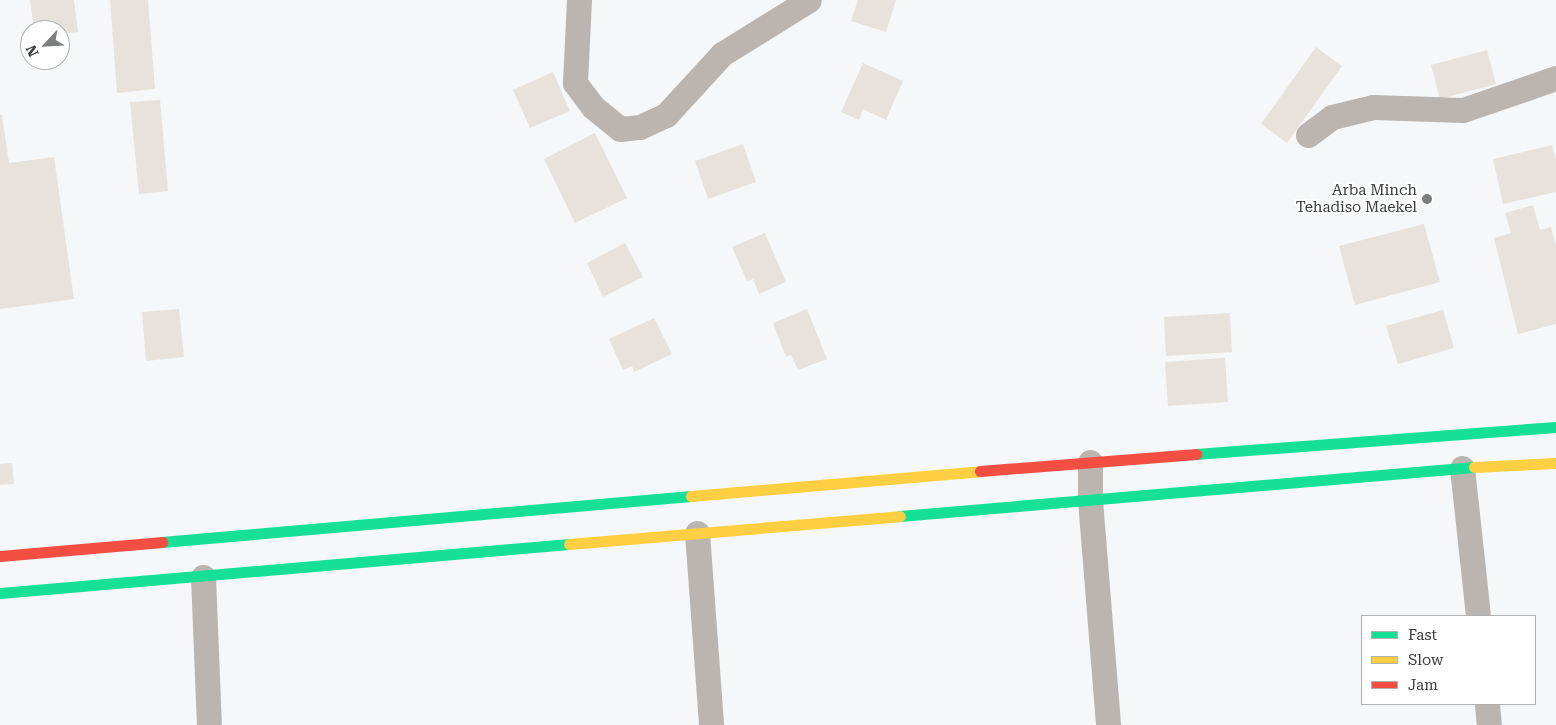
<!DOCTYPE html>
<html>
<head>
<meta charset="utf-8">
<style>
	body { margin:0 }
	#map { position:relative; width:1556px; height:725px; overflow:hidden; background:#f6f7f8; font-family:"Roboto Serif",serif }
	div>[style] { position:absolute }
	.building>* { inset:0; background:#e8e2dd }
	.street>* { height:25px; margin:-12.5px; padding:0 12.5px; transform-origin:12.5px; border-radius:12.5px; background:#bab5b1 }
	.fast>* { height:11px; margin:-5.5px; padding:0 5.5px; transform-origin:5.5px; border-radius:5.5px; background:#16e098 }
	.slow>* { height:11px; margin:-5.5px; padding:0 5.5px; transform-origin:5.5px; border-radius:5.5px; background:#ffcf43 }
	.jam>* { height:11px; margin:-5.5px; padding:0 5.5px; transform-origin:5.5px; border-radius:5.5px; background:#f24e42 }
	.dots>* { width:14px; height:14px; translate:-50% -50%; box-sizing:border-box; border:2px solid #fff; border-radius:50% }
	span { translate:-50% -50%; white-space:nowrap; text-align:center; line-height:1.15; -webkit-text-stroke:4px #fff; paint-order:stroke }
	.poi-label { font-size:15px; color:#3c3d3e }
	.right { translate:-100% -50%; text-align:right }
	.legend { position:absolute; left:1361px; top:615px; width:175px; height:90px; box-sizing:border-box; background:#fff; border:1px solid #b1b1b2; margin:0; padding:6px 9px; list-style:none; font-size:15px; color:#3c3d3e }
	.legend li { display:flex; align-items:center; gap:10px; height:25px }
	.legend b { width:25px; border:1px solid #b1b1b2 }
	.north { position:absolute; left:20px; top:20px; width:50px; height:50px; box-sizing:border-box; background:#fff; border:1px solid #b1b1b2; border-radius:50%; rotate:245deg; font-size:14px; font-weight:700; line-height:20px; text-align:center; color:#3c3d3e }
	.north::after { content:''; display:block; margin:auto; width:18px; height:22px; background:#7d7e7f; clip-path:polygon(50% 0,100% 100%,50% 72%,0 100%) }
</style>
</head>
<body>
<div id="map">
	<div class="building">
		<div style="clip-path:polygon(30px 0,74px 0,78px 32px,60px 34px,60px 30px,34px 30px)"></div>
		<div style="clip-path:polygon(110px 0,148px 0,155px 89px,117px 93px)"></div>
		<div style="clip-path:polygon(858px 0,896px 0,886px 32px,851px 21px)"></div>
		<div style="clip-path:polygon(1316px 47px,1342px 66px,1287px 143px,1261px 124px)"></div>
		<div style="clip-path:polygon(1487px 50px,1496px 84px,1440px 99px,1431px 65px)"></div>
		<div style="clip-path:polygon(863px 63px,903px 81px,886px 120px,863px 109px,859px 120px,841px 112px)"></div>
		<div style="clip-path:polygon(553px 72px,570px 111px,530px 128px,513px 90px)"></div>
		<div style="clip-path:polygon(160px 100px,168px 191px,139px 194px,130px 102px)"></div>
		<div style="clip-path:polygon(0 115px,2px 115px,9px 163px,54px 157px,74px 299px,0 309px)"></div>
		<div style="clip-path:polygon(595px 133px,627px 198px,575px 223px,544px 159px)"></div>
		<div style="clip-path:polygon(743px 144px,756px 182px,708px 199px,695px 161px)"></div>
		<div style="clip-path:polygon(1552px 145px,1556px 160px,1556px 192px,1503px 204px,1493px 159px)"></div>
		<div style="clip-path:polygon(1533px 205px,1540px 230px,1551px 227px,1556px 245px,1556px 324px,1518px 334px,1494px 238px,1511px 233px,1505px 213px)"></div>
		<div style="clip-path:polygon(1424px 224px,1440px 282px,1355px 305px,1339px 246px)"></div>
		<div style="clip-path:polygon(765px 233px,786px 282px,759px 294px,753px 279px,747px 281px,732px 247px)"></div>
		<div style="clip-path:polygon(625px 243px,643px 277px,603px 297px,587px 263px)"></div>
		<div style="clip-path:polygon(179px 309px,184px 357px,146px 361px,142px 312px)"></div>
		<div style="clip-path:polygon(807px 309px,827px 359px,798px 370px,791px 355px,786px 357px,773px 323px)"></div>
		<div style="clip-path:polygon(1443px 310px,1454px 348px,1398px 364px,1386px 326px)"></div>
		<div style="clip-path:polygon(1230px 313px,1232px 352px,1166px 356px,1164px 317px)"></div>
		<div style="clip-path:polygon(654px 318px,672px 354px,634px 372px,632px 366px,623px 370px,609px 339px)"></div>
		<div style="clip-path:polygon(1225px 358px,1228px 402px,1168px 406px,1165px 362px)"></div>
		<div style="clip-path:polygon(12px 463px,14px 484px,0 485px,0 464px)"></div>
	</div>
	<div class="street">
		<div style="left:579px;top:0;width:83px;rotate:92.8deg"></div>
		<div style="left:575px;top:83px;width:30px;rotate:53deg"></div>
		<div style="left:593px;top:107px;width:35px;rotate:39deg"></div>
		<div style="left:620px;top:129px;width:20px;rotate:-6deg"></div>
		<div style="left:640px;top:127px;width:29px;rotate:-25deg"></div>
		<div style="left:666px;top:115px;width:83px;rotate:-47.4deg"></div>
		<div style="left:722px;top:54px;width:102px;rotate:-31.8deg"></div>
		<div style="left:1308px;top:135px;width:30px;rotate:-37deg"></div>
		<div style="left:1332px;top:117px;width:42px;rotate:-13.7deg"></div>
		<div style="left:1373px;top:107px;width:90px;rotate:1.9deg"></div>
		<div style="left:1463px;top:110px;width:98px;rotate:-19deg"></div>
		<div style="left:1090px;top:462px;width:38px;rotate:90deg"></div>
		<div style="left:1090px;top:500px;width:226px;rotate:85.4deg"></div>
		<div style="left:1462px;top:468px;width:149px;rotate:83.8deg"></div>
		<div style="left:697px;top:533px;width:193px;rotate:85.8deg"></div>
		<div style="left:203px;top:577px;width:148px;rotate:87.7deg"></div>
		<div style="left:1487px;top:704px;width:21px;rotate:85deg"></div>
	</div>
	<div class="fast">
		<div style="left:1196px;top:454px;width:361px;rotate:-4.3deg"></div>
		<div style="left:900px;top:516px;width:576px;rotate:-4.88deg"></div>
		<div style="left:162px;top:542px;width:531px;rotate:-4.97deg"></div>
		<div style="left:0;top:593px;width:571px;rotate:-4.92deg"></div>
	</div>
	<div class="slow">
		<div style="left:1474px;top:467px;width:82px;rotate:-2.8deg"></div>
		<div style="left:691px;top:496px;width:290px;rotate:-4.9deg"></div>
		<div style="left:569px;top:544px;width:332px;rotate:-4.8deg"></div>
	</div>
	<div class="jam">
		<div style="left:980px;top:471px;width:217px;rotate:-4.5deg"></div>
		<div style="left:0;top:556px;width:163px;rotate:-4.9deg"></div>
	</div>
	<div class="dots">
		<div style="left:1427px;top:199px;background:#7d7e7f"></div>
	</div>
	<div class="poi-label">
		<span class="right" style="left:1417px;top:199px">Arba Minch<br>Tehadiso Maekel</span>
	</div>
	<ul class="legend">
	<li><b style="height:6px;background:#16e098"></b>Fast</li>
	<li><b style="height:6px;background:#ffcf43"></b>Slow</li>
	<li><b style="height:6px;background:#f24e42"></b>Jam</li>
	</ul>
	<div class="north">N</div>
</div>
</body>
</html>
